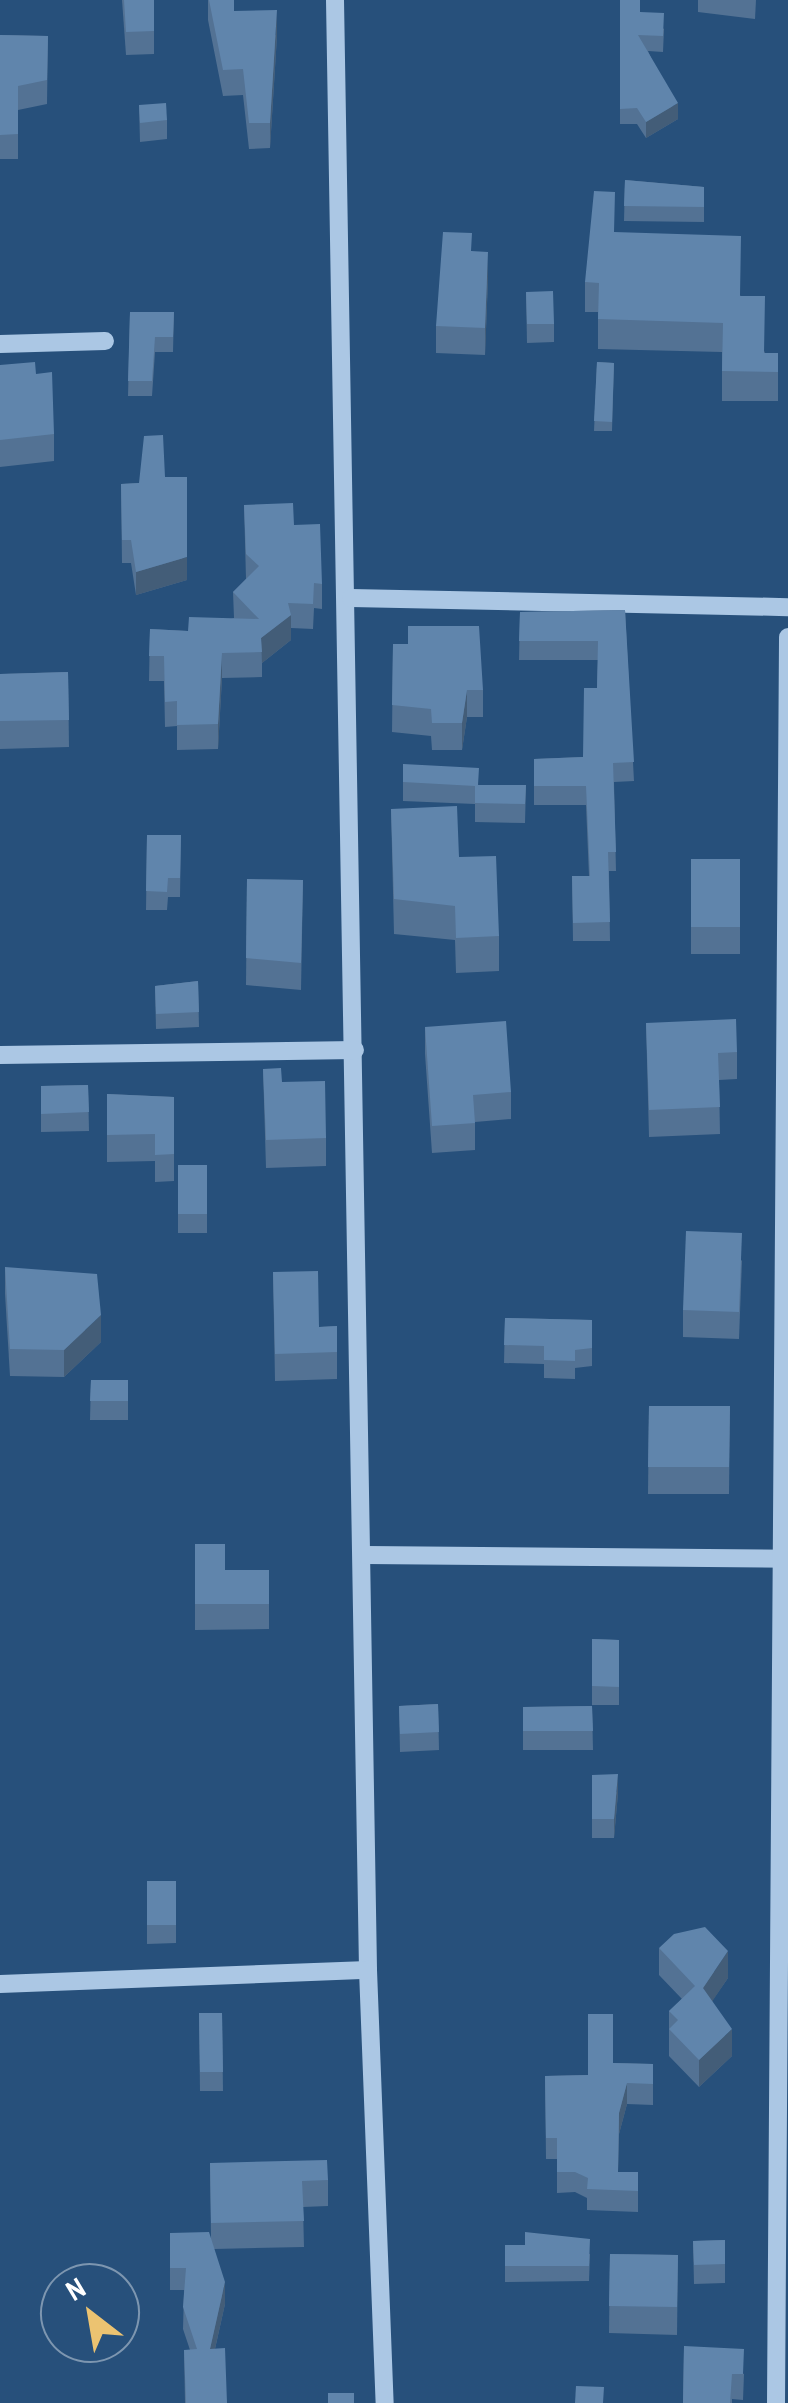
<!DOCTYPE html>
<html>
<head>
<meta charset="utf-8">
<style>
	body { margin:0 }
	#map { position:relative; width:788px; height:2403px; overflow:hidden; background:#27507b; font-family:"Archivo Narrow",sans-serif }
	div>[style] { position:absolute }
	.minor>* { height:18px; margin:-9px; padding:0 9px; transform-origin:9px; border-radius:9px; background:#abc7e4 }
	.wall>* { inset:0; background:#537294 }
	.shaded-wall>* { inset:0; background:#435d78 }
	.building>* { inset:0; background:#6085ac }
	span { translate:-50% -50%; white-space:nowrap; text-align:center; line-height:1.15; -webkit-text-stroke:8px #27507b; paint-order:stroke }
	.north { position:absolute; left:40px; top:2263px; width:100px; height:100px; box-sizing:border-box; background:#27507b; border:2px solid #7d96b0; border-radius:50%; rotate:329deg; font-size:28px; font-weight:700; line-height:40px; text-align:center; color:#fff }
	.north::after { content:''; display:block; margin:auto; width:35px; height:45px; background:#ecc371; clip-path:polygon(50% 0,100% 100%,50% 72%,0 100%) }
</style>
</head>
<body>
<div id="map">
	<div class="minor">
		<div style="left:335px;top:0;width:1970px;rotate:89.04deg"></div>
		<div style="left:368px;top:1970px;width:433px;rotate:87.8deg"></div>
		<div style="left:0;top:344px;width:105px;rotate:-1.6deg"></div>
		<div style="left:351px;top:598px;width:437px;rotate:1.2deg"></div>
		<div style="left:0;top:1055px;width:355px;rotate:-0.8deg"></div>
		<div style="left:366px;top:1555px;width:422px;rotate:0.5deg"></div>
		<div style="left:0;top:1984px;width:368px;rotate:-2.2deg"></div>
		<div style="left:776px;top:2403px;width:1766px;rotate:-89.61deg"></div>
	</div>
	<div class="wall">
		<div style="clip-path:polygon(122px 0,154px 0,154px 54px,126px 55px)"></div>
		<div style="clip-path:polygon(208px 0,234px 0,234px 11px,277px 36px,270px 148px,249px 149px,243px 95px,223px 96px,208px 20px)"></div>
		<div style="clip-path:polygon(620px 0,664px 29px,663px 52px,648px 51px,678px 119px,646px 138px,637px 124px,620px 124px)"></div>
		<div style="clip-path:polygon(698px 0,756px 0,755px 19px,698px 12px)"></div>
		<div style="clip-path:polygon(0 35px,48px 36px,47px 104px,18px 110px,18px 159px,0 159px)"></div>
		<div style="clip-path:polygon(139px 105px,167px 120px,167px 139px,140px 142px)"></div>
		<div style="clip-path:polygon(625px 180px,704px 187px,704px 222px,624px 221px)"></div>
		<div style="clip-path:polygon(615px 232px,741px 296px,765px 353px,778px 353px,778px 401px,722px 401px,722px 352px,598px 349px,598px 312px,585px 312px,585px 282px)"></div>
		<div style="clip-path:polygon(472px 251px,488px 279px,485px 355px,436px 353px,436px 326px)"></div>
		<div style="clip-path:polygon(526px 292px,554px 324px,554px 342px,527px 343px)"></div>
		<div style="clip-path:polygon(130px 312px,174px 312px,173px 352px,155px 352px,152px 396px,128px 396px)"></div>
		<div style="clip-path:polygon(597px 362px,614px 363px,612px 431px,594px 431px)"></div>
		<div style="clip-path:polygon(0 365px,36px 374px,54px 434px,54px 461px,0 467px)"></div>
		<div style="clip-path:polygon(165px 477px,187px 580px,136px 595px,131px 563px,122px 563px,121px 484px,139px 483px)"></div>
		<div style="clip-path:polygon(244px 505px,294px 525px,322px 584px,322px 609px,314px 608px,313px 629px,291px 628px,291px 640px,262px 663px,262px 677px,222px 678px,218px 749px,177px 750px,177px 726px,165px 727px,164px 681px,149px 681px,150px 629px,188px 631px,234px 618px,233px 592px,246px 579px)"></div>
		<div style="clip-path:polygon(625px 610px,634px 781px,614px 782px,616px 871px,609px 871px,610px 941px,573px 941px,572px 876px,589px 876px,586px 805px,534px 805px,534px 759px,583px 757px,597px 688px,598px 660px,519px 660px,520px 612px)"></div>
		<div style="clip-path:polygon(393px 644px,483px 690px,483px 717px,467px 717px,462px 750px,432px 750px,431px 736px,392px 732px)"></div>
		<div style="clip-path:polygon(68px 672px,69px 747px,0 749px,0 674px)"></div>
		<div style="clip-path:polygon(403px 764px,479px 785px,526px 785px,525px 823px,475px 822px,475px 804px,403px 801px)"></div>
		<div style="clip-path:polygon(391px 809px,459px 857px,499px 936px,499px 971px,456px 973px,455px 940px,394px 934px)"></div>
		<div style="clip-path:polygon(147px 835px,181px 835px,180px 897px,168px 897px,167px 910px,146px 910px)"></div>
		<div style="clip-path:polygon(691px 859px,740px 859px,740px 954px,691px 954px)"></div>
		<div style="clip-path:polygon(247px 879px,303px 880px,301px 990px,246px 985px)"></div>
		<div style="clip-path:polygon(198px 981px,199px 1027px,156px 1029px,155px 986px)"></div>
		<div style="clip-path:polygon(646px 1023px,737px 1052px,737px 1079px,719px 1080px,720px 1134px,649px 1137px)"></div>
		<div style="clip-path:polygon(425px 1027px,511px 1092px,511px 1119px,475px 1122px,475px 1150px,432px 1153px,425px 1054px)"></div>
		<div style="clip-path:polygon(263px 1069px,282px 1082px,326px 1138px,326px 1166px,266px 1168px)"></div>
		<div style="clip-path:polygon(88px 1085px,89px 1131px,41px 1132px,41px 1086px)"></div>
		<div style="clip-path:polygon(107px 1094px,174px 1097px,174px 1181px,155px 1182px,155px 1161px,107px 1162px)"></div>
		<div style="clip-path:polygon(178px 1165px,207px 1165px,207px 1233px,178px 1233px)"></div>
		<div style="clip-path:polygon(742px 1260px,739px 1339px,683px 1337px,683px 1310px)"></div>
		<div style="clip-path:polygon(5px 1267px,101px 1342px,64px 1377px,10px 1376px,5px 1294px)"></div>
		<div style="clip-path:polygon(273px 1272px,319px 1327px,337px 1326px,337px 1379px,275px 1381px)"></div>
		<div style="clip-path:polygon(505px 1318px,592px 1320px,592px 1366px,575px 1368px,575px 1379px,544px 1378px,544px 1364px,504px 1363px)"></div>
		<div style="clip-path:polygon(91px 1380px,128px 1380px,128px 1420px,90px 1420px)"></div>
		<div style="clip-path:polygon(649px 1406px,730px 1406px,729px 1494px,648px 1494px)"></div>
		<div style="clip-path:polygon(195px 1544px,225px 1570px,269px 1570px,269px 1629px,195px 1630px)"></div>
		<div style="clip-path:polygon(592px 1639px,619px 1640px,619px 1705px,592px 1705px)"></div>
		<div style="clip-path:polygon(438px 1704px,439px 1750px,400px 1752px,399px 1706px)"></div>
		<div style="clip-path:polygon(592px 1706px,593px 1750px,523px 1750px,523px 1707px)"></div>
		<div style="clip-path:polygon(592px 1775px,618px 1793px,614px 1838px,592px 1838px)"></div>
		<div style="clip-path:polygon(147px 1881px,176px 1881px,176px 1943px,147px 1944px)"></div>
		<div style="clip-path:polygon(659px 1948px,728px 1978px,712px 2001px,732px 2056px,699px 2087px,669px 2056px,669px 2011px,682px 1999px,659px 1975px)"></div>
		<div style="clip-path:polygon(199px 2013px,222px 2013px,223px 2091px,200px 2091px)"></div>
		<div style="clip-path:polygon(613px 2063px,653px 2064px,653px 2105px,627px 2104px,619px 2134px,618px 2172px,638px 2172px,638px 2212px,587px 2210px,587px 2198px,575px 2192px,557px 2193px,557px 2159px,546px 2159px,545px 2076px,588px 2075px)"></div>
		<div style="clip-path:polygon(210px 2163px,328px 2180px,328px 2206px,303px 2207px,304px 2247px,214px 2249px,225px 2304px,215px 2349px,227px 2403px,185px 2403px,184px 2350px,190px 2350px,183px 2329px,184px 2290px,170px 2290px,170px 2233px,211px 2238px)"></div>
		<div style="clip-path:polygon(725px 2240px,725px 2283px,694px 2284px,693px 2241px)"></div>
		<div style="clip-path:polygon(505px 2245px,590px 2254px,589px 2281px,505px 2282px)"></div>
		<div style="clip-path:polygon(610px 2254px,678px 2255px,677px 2335px,609px 2333px)"></div>
		<div style="clip-path:polygon(684px 2346px,744px 2374px,743px 2400px,732px 2399px,732px 2403px,683px 2403px)"></div>
	</div>
	<div class="shaded-wall">
		<div style="clip-path:polygon(277px 10px,277px 36px,270px 148px,270px 123px)"></div>
		<div style="clip-path:polygon(678px 103px,678px 119px,646px 138px,646px 122px)"></div>
		<div style="clip-path:polygon(488px 252px,488px 279px,485px 355px,485px 328px)"></div>
		<div style="clip-path:polygon(187px 557px,187px 580px,136px 595px,136px 572px)"></div>
		<div style="clip-path:polygon(291px 615px,291px 640px,262px 663px,261px 638px)"></div>
		<div style="clip-path:polygon(222px 653px,222px 678px,218px 749px,218px 724px)"></div>
		<div style="clip-path:polygon(467px 690px,467px 717px,462px 750px,462px 723px)"></div>
		<div style="clip-path:polygon(101px 1315px,101px 1342px,64px 1377px,64px 1350px)"></div>
		<div style="clip-path:polygon(618px 1774px,618px 1793px,614px 1838px,614px 1819px)"></div>
		<div style="clip-path:polygon(728px 1951px,728px 1978px,703px 2015px,703px 1988px)"></div>
		<div style="clip-path:polygon(732px 2029px,732px 2056px,699px 2087px,699px 2060px)"></div>
		<div style="clip-path:polygon(627px 2083px,627px 2104px,619px 2134px,618px 2193px,619px 2113px)"></div>
		<div style="clip-path:polygon(225px 2282px,225px 2304px,210px 2371px,210px 2349px)"></div>
	</div>
	<div class="building">
		<div style="clip-path:polygon(124px 0,154px 0,154px 31px,126px 32px)"></div>
		<div style="clip-path:polygon(209px 0,234px 0,234px 11px,277px 10px,270px 123px,249px 123px,243px 69px,223px 70px)"></div>
		<div style="clip-path:polygon(620px 0,640px 0,640px 12px,664px 13px,663px 36px,638px 35px,678px 103px,646px 122px,637px 108px,620px 109px)"></div>
		<div style="clip-path:polygon(0 35px,48px 36px,47px 80px,18px 86px,18px 134px,0 135px)"></div>
		<div style="clip-path:polygon(166px 103px,167px 120px,140px 123px,139px 105px)"></div>
		<div style="clip-path:polygon(625px 180px,704px 187px,704px 207px,624px 206px)"></div>
		<div style="clip-path:polygon(594px 191px,615px 192px,614px 232px,741px 236px,740px 296px,765px 296px,764px 353px,778px 353px,778px 372px,722px 371px,723px 323px,598px 319px,599px 283px,585px 282px)"></div>
		<div style="clip-path:polygon(443px 232px,472px 233px,471px 251px,488px 252px,485px 328px,436px 326px)"></div>
		<div style="clip-path:polygon(553px 291px,554px 324px,527px 324px,526px 292px)"></div>
		<div style="clip-path:polygon(130px 312px,174px 312px,173px 337px,155px 337px,152px 381px,128px 381px)"></div>
		<div style="clip-path:polygon(35px 362px,36px 374px,52px 372px,54px 434px,0 440px,0 365px)"></div>
		<div style="clip-path:polygon(597px 362px,614px 363px,612px 422px,594px 421px)"></div>
		<div style="clip-path:polygon(163px 435px,165px 477px,187px 477px,187px 557px,136px 572px,131px 540px,122px 540px,121px 484px,139px 483px,144px 436px)"></div>
		<div style="clip-path:polygon(293px 503px,294px 525px,320px 524px,322px 584px,314px 583px,313px 604px,288px 603px,291px 615px,261px 638px,262px 652px,222px 653px,218px 724px,177px 725px,177px 701px,165px 702px,164px 656px,149px 656px,150px 629px,188px 631px,189px 617px,259px 619px,233px 592px,259px 566px,246px 554px,244px 505px)"></div>
		<div style="clip-path:polygon(625px 610px,634px 762px,613px 763px,616px 852px,608px 852px,610px 922px,573px 923px,572px 876px,590px 876px,586px 786px,534px 786px,534px 759px,583px 757px,584px 688px,597px 688px,598px 641px,519px 641px,520px 612px)"></div>
		<div style="clip-path:polygon(408px 626px,479px 626px,483px 690px,467px 690px,462px 723px,432px 723px,431px 709px,392px 705px,393px 644px,408px 644px)"></div>
		<div style="clip-path:polygon(68px 672px,69px 720px,0 721px,0 674px)"></div>
		<div style="clip-path:polygon(403px 764px,479px 768px,478px 785px,526px 785px,525px 804px,475px 803px,475px 786px,403px 782px)"></div>
		<div style="clip-path:polygon(457px 806px,459px 857px,496px 856px,499px 936px,456px 938px,455px 906px,394px 899px,391px 809px)"></div>
		<div style="clip-path:polygon(147px 835px,181px 835px,180px 878px,168px 878px,167px 892px,146px 891px)"></div>
		<div style="clip-path:polygon(691px 859px,740px 859px,740px 927px,691px 927px)"></div>
		<div style="clip-path:polygon(247px 879px,303px 880px,301px 963px,246px 958px)"></div>
		<div style="clip-path:polygon(198px 981px,199px 1012px,156px 1014px,155px 986px)"></div>
		<div style="clip-path:polygon(736px 1019px,737px 1052px,718px 1053px,720px 1107px,649px 1110px,646px 1023px)"></div>
		<div style="clip-path:polygon(506px 1021px,511px 1092px,473px 1095px,475px 1123px,432px 1126px,425px 1027px)"></div>
		<div style="clip-path:polygon(281px 1068px,282px 1082px,325px 1081px,326px 1138px,266px 1140px,263px 1069px)"></div>
		<div style="clip-path:polygon(88px 1085px,89px 1112px,41px 1114px,41px 1086px)"></div>
		<div style="clip-path:polygon(107px 1094px,174px 1097px,174px 1154px,155px 1155px,155px 1134px,107px 1135px)"></div>
		<div style="clip-path:polygon(178px 1165px,207px 1165px,207px 1214px,178px 1214px)"></div>
		<div style="clip-path:polygon(686px 1231px,742px 1233px,739px 1312px,683px 1310px)"></div>
		<div style="clip-path:polygon(5px 1267px,97px 1274px,101px 1315px,64px 1350px,10px 1349px)"></div>
		<div style="clip-path:polygon(318px 1271px,319px 1327px,337px 1326px,337px 1352px,275px 1354px,273px 1272px)"></div>
		<div style="clip-path:polygon(505px 1318px,592px 1320px,592px 1348px,575px 1350px,575px 1361px,544px 1360px,544px 1346px,504px 1345px)"></div>
		<div style="clip-path:polygon(91px 1380px,128px 1380px,128px 1401px,90px 1401px)"></div>
		<div style="clip-path:polygon(649px 1406px,730px 1406px,729px 1467px,648px 1467px)"></div>
		<div style="clip-path:polygon(195px 1544px,225px 1544px,225px 1570px,269px 1570px,269px 1604px,195px 1604px)"></div>
		<div style="clip-path:polygon(592px 1639px,619px 1640px,619px 1687px,592px 1686px)"></div>
		<div style="clip-path:polygon(438px 1704px,439px 1732px,400px 1734px,399px 1706px)"></div>
		<div style="clip-path:polygon(592px 1706px,593px 1731px,523px 1731px,523px 1707px)"></div>
		<div style="clip-path:polygon(618px 1774px,614px 1819px,592px 1819px,592px 1775px)"></div>
		<div style="clip-path:polygon(147px 1881px,176px 1881px,176px 1925px,147px 1925px)"></div>
		<div style="clip-path:polygon(705px 1927px,728px 1951px,703px 1988px,732px 2029px,699px 2060px,669px 2029px,678px 2020px,669px 2011px,695px 1986px,659px 1948px,674px 1934px)"></div>
		<div style="clip-path:polygon(199px 2013px,222px 2013px,223px 2072px,200px 2072px)"></div>
		<div style="clip-path:polygon(588px 2014px,613px 2014px,613px 2063px,653px 2064px,653px 2084px,627px 2083px,619px 2113px,618px 2172px,638px 2172px,638px 2191px,587px 2189px,588px 2178px,575px 2172px,557px 2172px,557px 2138px,546px 2138px,545px 2076px,588px 2075px)"></div>
		<div style="clip-path:polygon(327px 2160px,328px 2180px,302px 2181px,304px 2221px,211px 2223px,210px 2163px)"></div>
		<div style="clip-path:polygon(209px 2232px,225px 2282px,210px 2349px,225px 2348px,227px 2403px,186px 2403px,184px 2350px,197px 2349px,183px 2307px,186px 2268px,170px 2268px,170px 2233px)"></div>
		<div style="clip-path:polygon(525px 2232px,590px 2239px,589px 2266px,505px 2266px,505px 2245px,525px 2245px)"></div>
		<div style="clip-path:polygon(725px 2240px,725px 2264px,694px 2265px,693px 2241px)"></div>
		<div style="clip-path:polygon(610px 2254px,678px 2255px,677px 2307px,609px 2306px)"></div>
		<div style="clip-path:polygon(684px 2346px,744px 2349px,743px 2374px,732px 2374px,730px 2403px,683px 2403px)"></div>
		<div style="clip-path:polygon(576px 2386px,604px 2387px,603px 2403px,575px 2403px)"></div>
		<div style="clip-path:polygon(328px 2393px,354px 2393px,354px 2403px,328px 2403px)"></div>
	</div>
	<div class="north">N</div>
</div>
</body>
</html>
